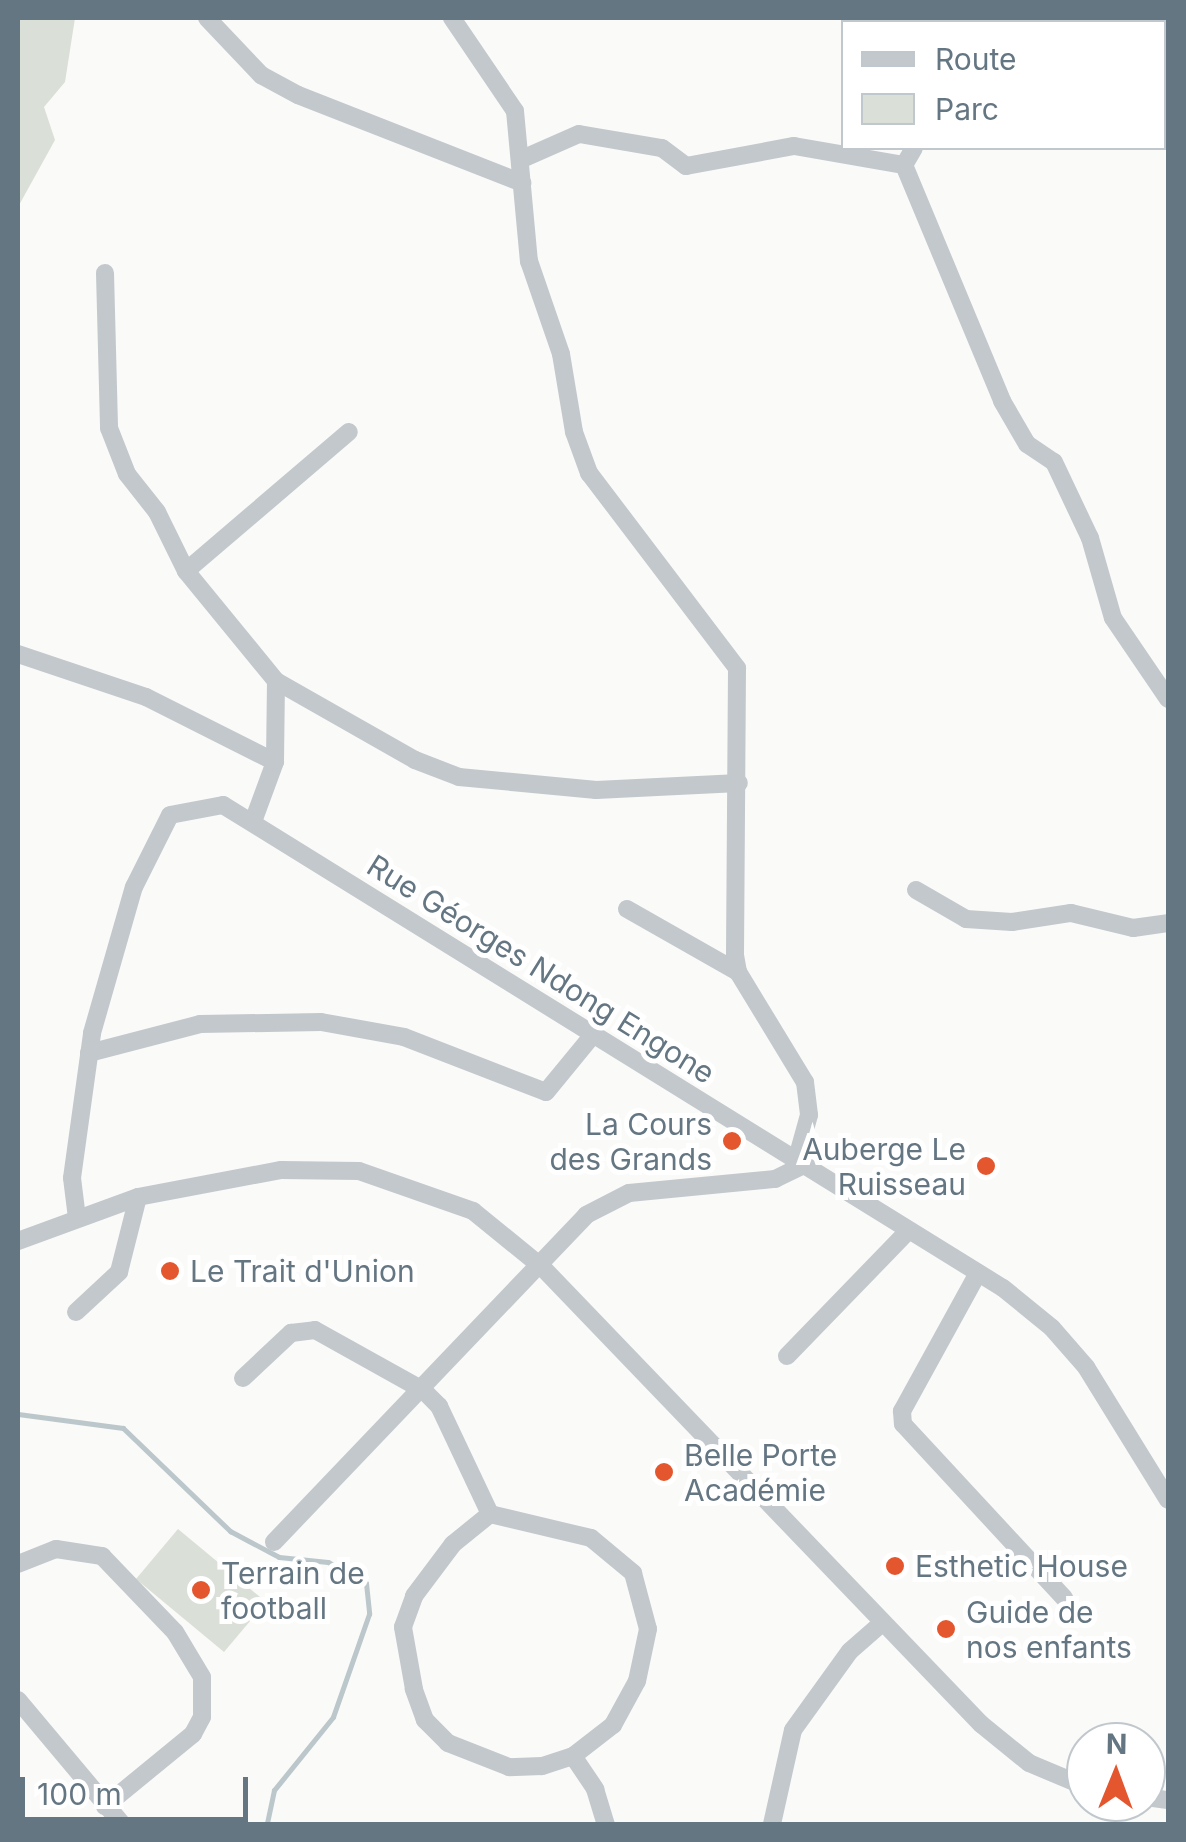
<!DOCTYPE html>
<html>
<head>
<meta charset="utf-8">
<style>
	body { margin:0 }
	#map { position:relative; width:1186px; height:1842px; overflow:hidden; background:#fafaf8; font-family:Inter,sans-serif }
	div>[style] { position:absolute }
	.green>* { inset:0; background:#dadfd7 }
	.stream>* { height:5px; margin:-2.5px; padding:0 2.5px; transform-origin:2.5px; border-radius:2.5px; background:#bbc7cb }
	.minor>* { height:18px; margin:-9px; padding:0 9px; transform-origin:9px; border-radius:9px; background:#c3c8cc }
	.dots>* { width:28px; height:28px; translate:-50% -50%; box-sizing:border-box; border:5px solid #fff; border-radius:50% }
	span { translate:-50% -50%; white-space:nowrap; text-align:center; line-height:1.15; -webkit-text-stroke:10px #fff; paint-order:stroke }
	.street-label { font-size:30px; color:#657683 }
	.poi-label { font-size:30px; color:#657683 }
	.right { translate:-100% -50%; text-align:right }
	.left { translate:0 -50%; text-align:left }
	.frame { position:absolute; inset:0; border:20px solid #657683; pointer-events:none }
	.legend { position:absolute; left:841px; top:20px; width:325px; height:130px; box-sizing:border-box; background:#fff; border:2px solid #c1c8cd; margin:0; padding:12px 18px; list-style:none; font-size:30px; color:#657683 }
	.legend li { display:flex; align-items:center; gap:20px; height:50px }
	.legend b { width:50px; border:2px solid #c1c8cd }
	.north { position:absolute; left:1066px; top:1722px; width:100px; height:100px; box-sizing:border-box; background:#fff; border:2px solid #c1c8cd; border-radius:50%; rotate:1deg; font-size:28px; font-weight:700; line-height:40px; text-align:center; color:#657683 }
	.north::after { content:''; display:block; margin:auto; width:35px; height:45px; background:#e4572e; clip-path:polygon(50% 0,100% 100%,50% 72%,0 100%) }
	.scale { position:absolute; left:20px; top:1777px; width:228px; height:45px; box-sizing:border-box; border:5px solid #657683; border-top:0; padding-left:12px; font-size:30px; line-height:35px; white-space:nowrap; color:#657683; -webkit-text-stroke:8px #fff; paint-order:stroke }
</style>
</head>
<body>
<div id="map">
	<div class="green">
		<div style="clip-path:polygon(18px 18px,75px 18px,65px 82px,44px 107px,55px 140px,18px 207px)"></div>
		<div style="clip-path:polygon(178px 1529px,266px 1602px,224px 1652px,136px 1579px)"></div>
	</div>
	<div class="stream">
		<div style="left:18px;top:1414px;width:106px;rotate:7.6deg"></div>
		<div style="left:123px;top:1428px;width:149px;rotate:43.9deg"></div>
		<div style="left:230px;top:1531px;width:55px;rotate:28deg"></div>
		<div style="left:279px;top:1557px;width:49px;rotate:5.8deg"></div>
		<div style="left:328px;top:1562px;width:43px;rotate:28.9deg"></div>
		<div style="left:366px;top:1583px;width:31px;rotate:84deg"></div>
		<div style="left:369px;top:1614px;width:109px;rotate:109.3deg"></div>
		<div style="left:333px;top:1717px;width:94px;rotate:128.9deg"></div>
		<div style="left:274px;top:1790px;width:35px;rotate:102deg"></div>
		<div style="left:441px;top:1824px;width:25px"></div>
	</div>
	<div class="minor">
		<div style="left:207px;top:18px;width:79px;rotate:46.5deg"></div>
		<div style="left:261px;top:75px;width:42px;rotate:28.4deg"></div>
		<div style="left:298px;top:95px;width:241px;rotate:21.4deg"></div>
		<div style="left:452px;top:18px;width:112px;rotate:55.9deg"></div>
		<div style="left:515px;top:111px;width:151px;rotate:84.7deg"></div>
		<div style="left:529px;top:261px;width:98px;rotate:71deg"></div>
		<div style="left:561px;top:354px;width:79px;rotate:80.5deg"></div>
		<div style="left:574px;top:432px;width:44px;rotate:69.9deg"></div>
		<div style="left:589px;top:473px;width:245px;rotate:52.8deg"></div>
		<div style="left:737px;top:668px;width:287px;rotate:90.4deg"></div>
		<div style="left:735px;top:955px;width:17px;rotate:80deg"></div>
		<div style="left:738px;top:972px;width:129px;rotate:58.7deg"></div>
		<div style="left:805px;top:1082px;width:33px;rotate:83deg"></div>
		<div style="left:809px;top:1115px;width:49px;rotate:105.5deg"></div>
		<div style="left:946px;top:22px;width:4px;rotate:-76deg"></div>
		<div style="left:914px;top:148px;width:20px;rotate:120deg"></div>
		<div style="left:904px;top:165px;width:256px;rotate:67.4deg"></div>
		<div style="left:1002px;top:401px;width:50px;rotate:59.8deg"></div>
		<div style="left:1027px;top:444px;width:32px;rotate:34deg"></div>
		<div style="left:1054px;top:462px;width:84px;rotate:64.7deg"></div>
		<div style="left:1090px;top:538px;width:83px;rotate:74deg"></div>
		<div style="left:1113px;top:618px;width:98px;rotate:55.8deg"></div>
		<div style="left:522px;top:159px;width:62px;rotate:-23.7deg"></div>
		<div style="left:579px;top:134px;width:84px;rotate:9.6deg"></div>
		<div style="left:662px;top:148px;width:30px;rotate:37deg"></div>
		<div style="left:686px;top:166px;width:110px;rotate:-10.5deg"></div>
		<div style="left:794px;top:146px;width:112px;rotate:9.8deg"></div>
		<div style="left:105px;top:273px;width:155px;rotate:88.5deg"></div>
		<div style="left:109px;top:428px;width:49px;rotate:68.6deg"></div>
		<div style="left:127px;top:474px;width:48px;rotate:51.7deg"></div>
		<div style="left:157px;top:512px;width:66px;rotate:63.8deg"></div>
		<div style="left:186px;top:571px;width:142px;rotate:50.7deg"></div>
		<div style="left:276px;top:681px;width:160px;rotate:29.6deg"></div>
		<div style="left:415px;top:760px;width:47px;rotate:21.1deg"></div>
		<div style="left:459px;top:777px;width:138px;rotate:5.4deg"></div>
		<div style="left:596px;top:790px;width:143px;rotate:-2.8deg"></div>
		<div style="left:186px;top:571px;width:214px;rotate:-40.5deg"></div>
		<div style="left:18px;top:654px;width:135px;rotate:18.6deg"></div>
		<div style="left:146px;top:697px;width:144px;rotate:26.7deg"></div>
		<div style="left:254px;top:819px;width:61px;rotate:-69.8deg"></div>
		<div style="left:275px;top:762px;width:81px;rotate:-89.3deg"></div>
		<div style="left:916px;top:890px;width:58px;rotate:30.1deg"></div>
		<div style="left:966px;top:919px;width:46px;rotate:3.7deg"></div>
		<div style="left:1012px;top:922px;width:60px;rotate:-8.7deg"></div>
		<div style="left:1071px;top:913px;width:64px;rotate:13.6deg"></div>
		<div style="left:1133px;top:928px;width:35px;rotate:-8deg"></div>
		<div style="left:627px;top:909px;width:128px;rotate:29.6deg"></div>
		<div style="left:89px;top:1053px;width:115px;rotate:-14.6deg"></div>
		<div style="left:200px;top:1024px;width:121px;rotate:-0.9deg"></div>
		<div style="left:321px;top:1022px;width:84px;rotate:10.2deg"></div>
		<div style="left:404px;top:1037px;width:152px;rotate:21.2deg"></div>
		<div style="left:546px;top:1092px;width:72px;rotate:-50.6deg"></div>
		<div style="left:77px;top:1218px;width:40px;rotate:-97.1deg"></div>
		<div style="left:72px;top:1178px;width:146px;rotate:-82.1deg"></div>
		<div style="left:92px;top:1033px;width:152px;rotate:-74deg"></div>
		<div style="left:134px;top:887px;width:80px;rotate:-63.4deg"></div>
		<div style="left:170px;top:815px;width:54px;rotate:-10.7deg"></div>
		<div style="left:223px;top:805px;width:917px;rotate:31.77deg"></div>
		<div style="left:1003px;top:1288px;width:63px;rotate:39.2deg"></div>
		<div style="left:1052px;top:1328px;width:52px;rotate:48.9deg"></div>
		<div style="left:1086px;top:1367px;width:156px;rotate:58.3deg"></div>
		<div style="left:18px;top:1241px;width:128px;rotate:-20.1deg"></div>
		<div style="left:138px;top:1197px;width:146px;rotate:-10.7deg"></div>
		<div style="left:281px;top:1170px;width:78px;rotate:0.7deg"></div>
		<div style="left:359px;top:1171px;width:121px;rotate:19.3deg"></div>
		<div style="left:473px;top:1211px;width:89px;rotate:39.1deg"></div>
		<div style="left:542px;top:1267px;width:634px;rotate:46.15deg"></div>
		<div style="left:981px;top:1724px;width:62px;rotate:39.1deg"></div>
		<div style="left:1029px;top:1763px;width:62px;rotate:22.8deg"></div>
		<div style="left:978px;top:1273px;width:158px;rotate:118.8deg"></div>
		<div style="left:902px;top:1411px;width:13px;rotate:86deg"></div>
		<div style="left:903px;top:1424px;width:237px;rotate:47.2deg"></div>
		<div style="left:76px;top:1312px;width:59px;rotate:-42.9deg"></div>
		<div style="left:119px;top:1272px;width:77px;rotate:-75.8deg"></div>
		<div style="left:787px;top:1356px;width:174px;rotate:-45.9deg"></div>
		<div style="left:243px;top:1378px;width:66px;rotate:-43.2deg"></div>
		<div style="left:291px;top:1333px;width:24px;rotate:-7deg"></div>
		<div style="left:315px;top:1330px;width:124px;rotate:29.1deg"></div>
		<div style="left:423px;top:1390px;width:23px;rotate:45deg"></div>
		<div style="left:439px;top:1406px;width:119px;rotate:64.7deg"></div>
		<div style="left:490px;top:1514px;width:104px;rotate:13.4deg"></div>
		<div style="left:591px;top:1538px;width:55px;rotate:39.8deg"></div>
		<div style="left:633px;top:1573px;width:58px;rotate:75deg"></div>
		<div style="left:648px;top:1629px;width:53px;rotate:101.9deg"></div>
		<div style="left:637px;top:1681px;width:50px;rotate:118.6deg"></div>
		<div style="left:613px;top:1725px;width:51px;rotate:142.2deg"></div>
		<div style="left:573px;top:1756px;width:33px;rotate:162deg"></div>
		<div style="left:542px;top:1766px;width:33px;rotate:178deg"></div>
		<div style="left:509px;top:1767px;width:66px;rotate:-158.5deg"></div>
		<div style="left:448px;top:1743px;width:33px;rotate:-135deg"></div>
		<div style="left:425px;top:1720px;width:33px;rotate:-110deg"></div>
		<div style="left:414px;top:1689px;width:63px;rotate:-100.1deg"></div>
		<div style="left:403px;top:1627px;width:33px;rotate:-70deg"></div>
		<div style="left:414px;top:1596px;width:65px;rotate:-53.1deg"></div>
		<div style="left:453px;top:1544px;width:48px;rotate:-39deg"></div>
		<div style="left:274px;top:1542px;width:452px;rotate:-46.3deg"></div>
		<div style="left:586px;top:1215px;width:48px;rotate:-27.1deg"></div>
		<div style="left:629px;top:1193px;width:147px;rotate:-5.5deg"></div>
		<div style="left:775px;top:1179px;width:30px;rotate:-26deg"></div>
		<div style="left:18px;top:1564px;width:41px;rotate:-21.5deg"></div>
		<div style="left:56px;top:1549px;width:47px;rotate:8.7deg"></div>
		<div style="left:102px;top:1556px;width:105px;rotate:46.2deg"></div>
		<div style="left:175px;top:1632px;width:52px;rotate:59deg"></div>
		<div style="left:202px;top:1677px;width:40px;rotate:90deg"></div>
		<div style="left:202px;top:1717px;width:19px;rotate:118deg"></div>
		<div style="left:193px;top:1734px;width:114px;rotate:140.7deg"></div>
		<div style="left:18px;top:1700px;width:162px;rotate:50deg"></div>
		<div style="left:573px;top:1756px;width:40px;rotate:56deg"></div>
		<div style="left:595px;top:1789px;width:37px;rotate:73deg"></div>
		<div style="left:1146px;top:1797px;width:22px;rotate:8deg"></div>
		<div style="left:772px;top:1824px;width:96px;rotate:-77.4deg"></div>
		<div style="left:793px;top:1730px;width:97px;rotate:-54.2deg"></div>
		<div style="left:850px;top:1651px;width:41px;rotate:-41.1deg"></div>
	</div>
	<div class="dots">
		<div style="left:732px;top:1141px;background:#e4572e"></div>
		<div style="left:986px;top:1166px;background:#e4572e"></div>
		<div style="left:170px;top:1271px;background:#e4572e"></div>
		<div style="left:664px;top:1472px;background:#e4572e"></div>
		<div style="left:895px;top:1566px;background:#e4572e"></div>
		<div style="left:201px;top:1590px;background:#e4572e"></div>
		<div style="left:946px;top:1629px;background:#e4572e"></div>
	</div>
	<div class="street-label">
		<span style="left:541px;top:969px;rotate:32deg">Rue Géorges Ndong Engone</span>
	</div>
	<div class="poi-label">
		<span class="right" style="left:712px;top:1141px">La Cours<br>des Grands</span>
		<span class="right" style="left:966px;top:1166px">Auberge Le<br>Ruisseau</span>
		<span class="left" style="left:190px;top:1271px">Le Trait d'Union</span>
		<span class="left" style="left:684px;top:1472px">Belle Porte<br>Académie</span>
		<span class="left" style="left:915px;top:1566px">Esthetic House</span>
		<span class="left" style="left:221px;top:1590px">Terrain de<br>football</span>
		<span class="left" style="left:966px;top:1629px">Guide de<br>nos enfants</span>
	</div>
	<div class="frame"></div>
	<ul class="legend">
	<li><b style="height:12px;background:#c3c8cc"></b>Route</li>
	<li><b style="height:28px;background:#dadfd7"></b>Parc</li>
	</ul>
	<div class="north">N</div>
	<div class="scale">100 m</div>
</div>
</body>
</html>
